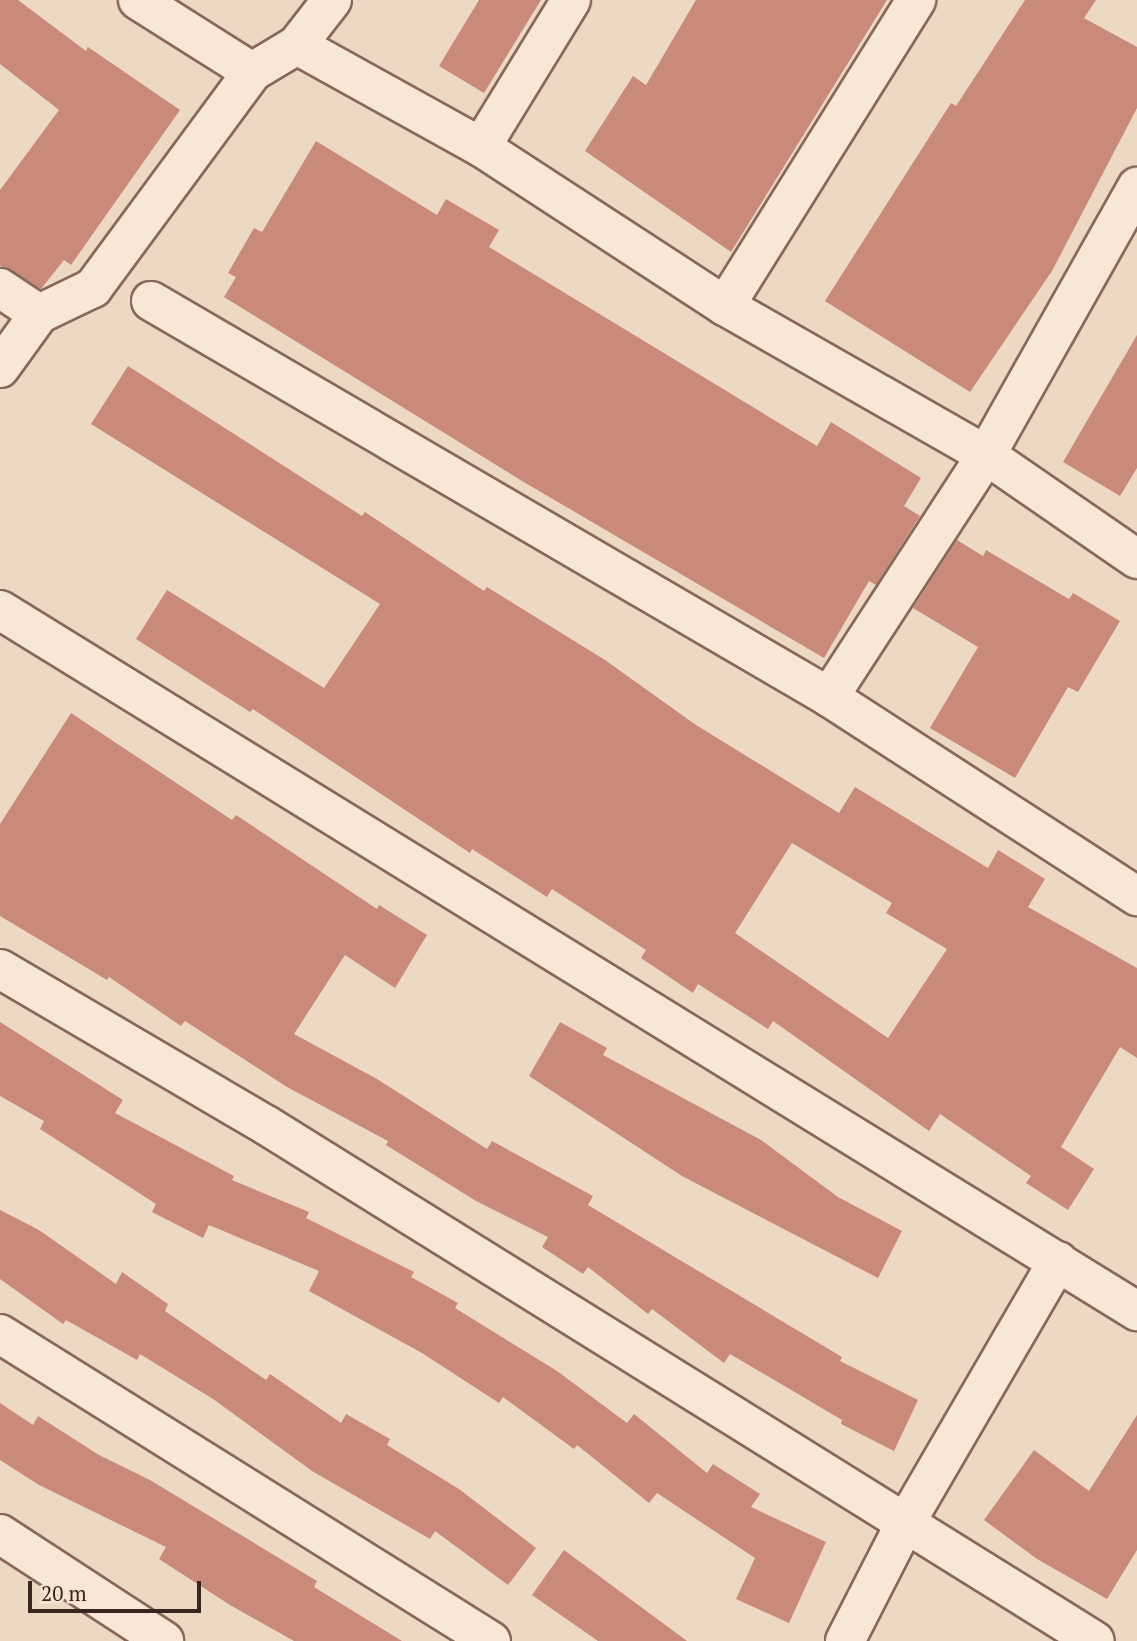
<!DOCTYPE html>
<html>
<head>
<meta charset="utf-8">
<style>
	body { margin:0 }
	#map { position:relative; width:1137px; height:1641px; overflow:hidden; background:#edd8c4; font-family:"PT Serif",serif }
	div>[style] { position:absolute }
	.building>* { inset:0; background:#ca8a7a }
	.roads { filter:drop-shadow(2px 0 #87685b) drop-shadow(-2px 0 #87685b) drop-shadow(0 2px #87685b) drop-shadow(0 -2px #87685b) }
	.minor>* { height:38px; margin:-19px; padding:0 19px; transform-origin:19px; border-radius:19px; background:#f8e7d7 }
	span { translate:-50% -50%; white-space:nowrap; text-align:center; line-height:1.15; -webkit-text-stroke:7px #f5e4d3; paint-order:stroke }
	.scale { position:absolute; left:28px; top:1581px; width:173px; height:32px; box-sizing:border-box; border:4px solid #37251e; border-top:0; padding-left:9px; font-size:21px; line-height:24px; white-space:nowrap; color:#37251e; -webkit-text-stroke:5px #f5e4d3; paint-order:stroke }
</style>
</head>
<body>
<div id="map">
	<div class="building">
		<div style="clip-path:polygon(0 0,18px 0,86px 51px,88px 47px,180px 110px,71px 265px,64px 260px,41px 289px,0 266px,0 190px,59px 110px,0 64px)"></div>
		<div style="clip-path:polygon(479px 0,541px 0,484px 93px,439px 66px)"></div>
		<div style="clip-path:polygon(696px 0,887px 0,731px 252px,585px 151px,633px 76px,646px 85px)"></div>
		<div style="clip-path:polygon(1025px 0,1096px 0,1084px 18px,1137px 47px,1137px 108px,1052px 271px,970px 392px,825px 301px,951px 103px,956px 106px)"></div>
		<div style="clip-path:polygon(316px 141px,437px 215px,446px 199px,499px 230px,489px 247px,817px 446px,831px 422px,921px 478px,904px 506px,920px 516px,876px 585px,869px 581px,824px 658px,522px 481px,224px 297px,236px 277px,228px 273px,254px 228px,262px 232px)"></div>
		<div style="clip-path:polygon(1137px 335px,1137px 468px,1120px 496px,1063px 462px)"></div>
		<div style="clip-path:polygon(evenodd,128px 366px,362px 516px,365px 512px,484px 591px,487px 587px,605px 660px,696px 725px,839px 813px,855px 787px,988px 868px,998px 850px,1045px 879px,1028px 907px,1137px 968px,1137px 1058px,1120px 1047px,1061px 1147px,1094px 1169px,1068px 1210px,1026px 1183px,1031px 1176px,940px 1114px,929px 1131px,773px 1021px,768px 1029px,698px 984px,693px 993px,641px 958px,646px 950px,552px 889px,547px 897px,472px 849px,470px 853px,253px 709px,250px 712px,136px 639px,167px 590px,324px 688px,380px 604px,91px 424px,128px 366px,792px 843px,892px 903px,886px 913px,947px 949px,888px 1038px,735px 933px,792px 843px)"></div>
		<div style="clip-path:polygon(957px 540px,983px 556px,986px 550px,1069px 599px,1073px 593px,1120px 621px,1078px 692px,1068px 687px,1015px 778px,930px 728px,978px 647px,913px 608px)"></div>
		<div style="clip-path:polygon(71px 713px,232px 820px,236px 815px,377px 909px,379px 905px,427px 935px,395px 988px,345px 955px,294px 1034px,377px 1079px,487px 1149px,492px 1141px,593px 1196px,588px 1205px,842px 1357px,840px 1361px,918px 1400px,894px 1451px,841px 1424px,842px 1420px,730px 1354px,724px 1363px,652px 1309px,648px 1314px,588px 1267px,583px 1274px,542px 1247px,548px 1237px,476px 1201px,386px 1145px,388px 1141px,287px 1087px,185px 1021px,181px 1026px,109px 977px,107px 980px,0 916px,0 824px)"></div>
		<div style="clip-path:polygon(0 1022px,123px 1100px,115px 1113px,234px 1176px,232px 1180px,309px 1212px,306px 1218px,414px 1272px,411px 1277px,458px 1303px,455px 1308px,557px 1371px,627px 1423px,634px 1414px,707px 1473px,713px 1464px,760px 1494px,751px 1507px,826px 1542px,789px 1623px,736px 1599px,755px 1558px,657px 1493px,649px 1503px,577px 1445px,574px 1449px,503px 1397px,499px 1403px,422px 1353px,309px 1291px,319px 1271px,209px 1225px,203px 1238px,152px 1212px,156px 1204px,40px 1129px,44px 1121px,0 1096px)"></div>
		<div style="clip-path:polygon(560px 1022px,607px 1048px,603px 1055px,761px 1140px,838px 1197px,902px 1231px,878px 1278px,682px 1176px,529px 1076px)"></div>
		<div style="clip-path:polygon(0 1210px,39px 1230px,116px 1284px,122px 1272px,168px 1304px,165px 1311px,266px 1380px,270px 1374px,341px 1423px,346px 1414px,390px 1439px,387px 1445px,459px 1489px,536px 1548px,508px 1585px,435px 1531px,430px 1539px,312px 1471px,213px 1399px,140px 1354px,137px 1360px,66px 1320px,63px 1324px,0 1279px)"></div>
		<div style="clip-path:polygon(0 1403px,33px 1425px,38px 1416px,99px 1455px,150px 1480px,317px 1581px,314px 1587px,402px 1641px,294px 1641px,230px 1605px,159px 1559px,166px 1547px,39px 1485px,0 1460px)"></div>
		<div style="clip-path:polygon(1137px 1415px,1137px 1550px,1107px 1599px,1037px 1559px,984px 1520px,1034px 1450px,1089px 1491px)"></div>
		<div style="clip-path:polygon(564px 1550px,687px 1641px,598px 1641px,532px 1595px)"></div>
	</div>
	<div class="roads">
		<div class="minor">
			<div style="left:138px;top:0;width:135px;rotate:32.3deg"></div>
			<div style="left:297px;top:45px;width:210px;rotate:29deg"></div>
			<div style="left:481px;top:147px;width:291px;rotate:33.1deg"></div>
			<div style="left:725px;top:306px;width:301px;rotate:29.7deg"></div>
			<div style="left:986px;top:455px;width:183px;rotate:34.6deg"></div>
			<div style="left:481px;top:147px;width:172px;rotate:-58.5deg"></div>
			<div style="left:0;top:288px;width:47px;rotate:33.7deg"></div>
			<div style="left:151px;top:301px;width:785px;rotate:30.29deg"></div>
			<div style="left:829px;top:697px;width:367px;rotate:32.9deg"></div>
			<div style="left:725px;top:306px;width:361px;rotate:-58deg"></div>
			<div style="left:0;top:368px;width:67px;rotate:-54.2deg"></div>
			<div style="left:39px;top:314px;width:60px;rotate:-25.7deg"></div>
			<div style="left:93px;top:288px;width:268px;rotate:-53.6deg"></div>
			<div style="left:252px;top:72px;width:52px;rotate:-31deg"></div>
			<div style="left:297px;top:45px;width:57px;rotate:-52.1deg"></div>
			<div style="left:0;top:610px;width:1336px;rotate:31.66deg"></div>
			<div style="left:829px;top:697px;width:288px;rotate:-57deg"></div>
			<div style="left:986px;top:455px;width:308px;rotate:-60.6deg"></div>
			<div style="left:0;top:969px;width:308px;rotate:30.4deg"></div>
			<div style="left:266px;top:1125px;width:976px;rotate:31.9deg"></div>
			<div style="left:0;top:1334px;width:579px;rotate:32.02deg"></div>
			<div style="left:0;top:1534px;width:196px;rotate:33.1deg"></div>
			<div style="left:845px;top:1641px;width:134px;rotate:-62.9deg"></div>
			<div style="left:906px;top:1522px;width:302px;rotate:-59.8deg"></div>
		</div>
	</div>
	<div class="scale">20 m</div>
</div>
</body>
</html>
